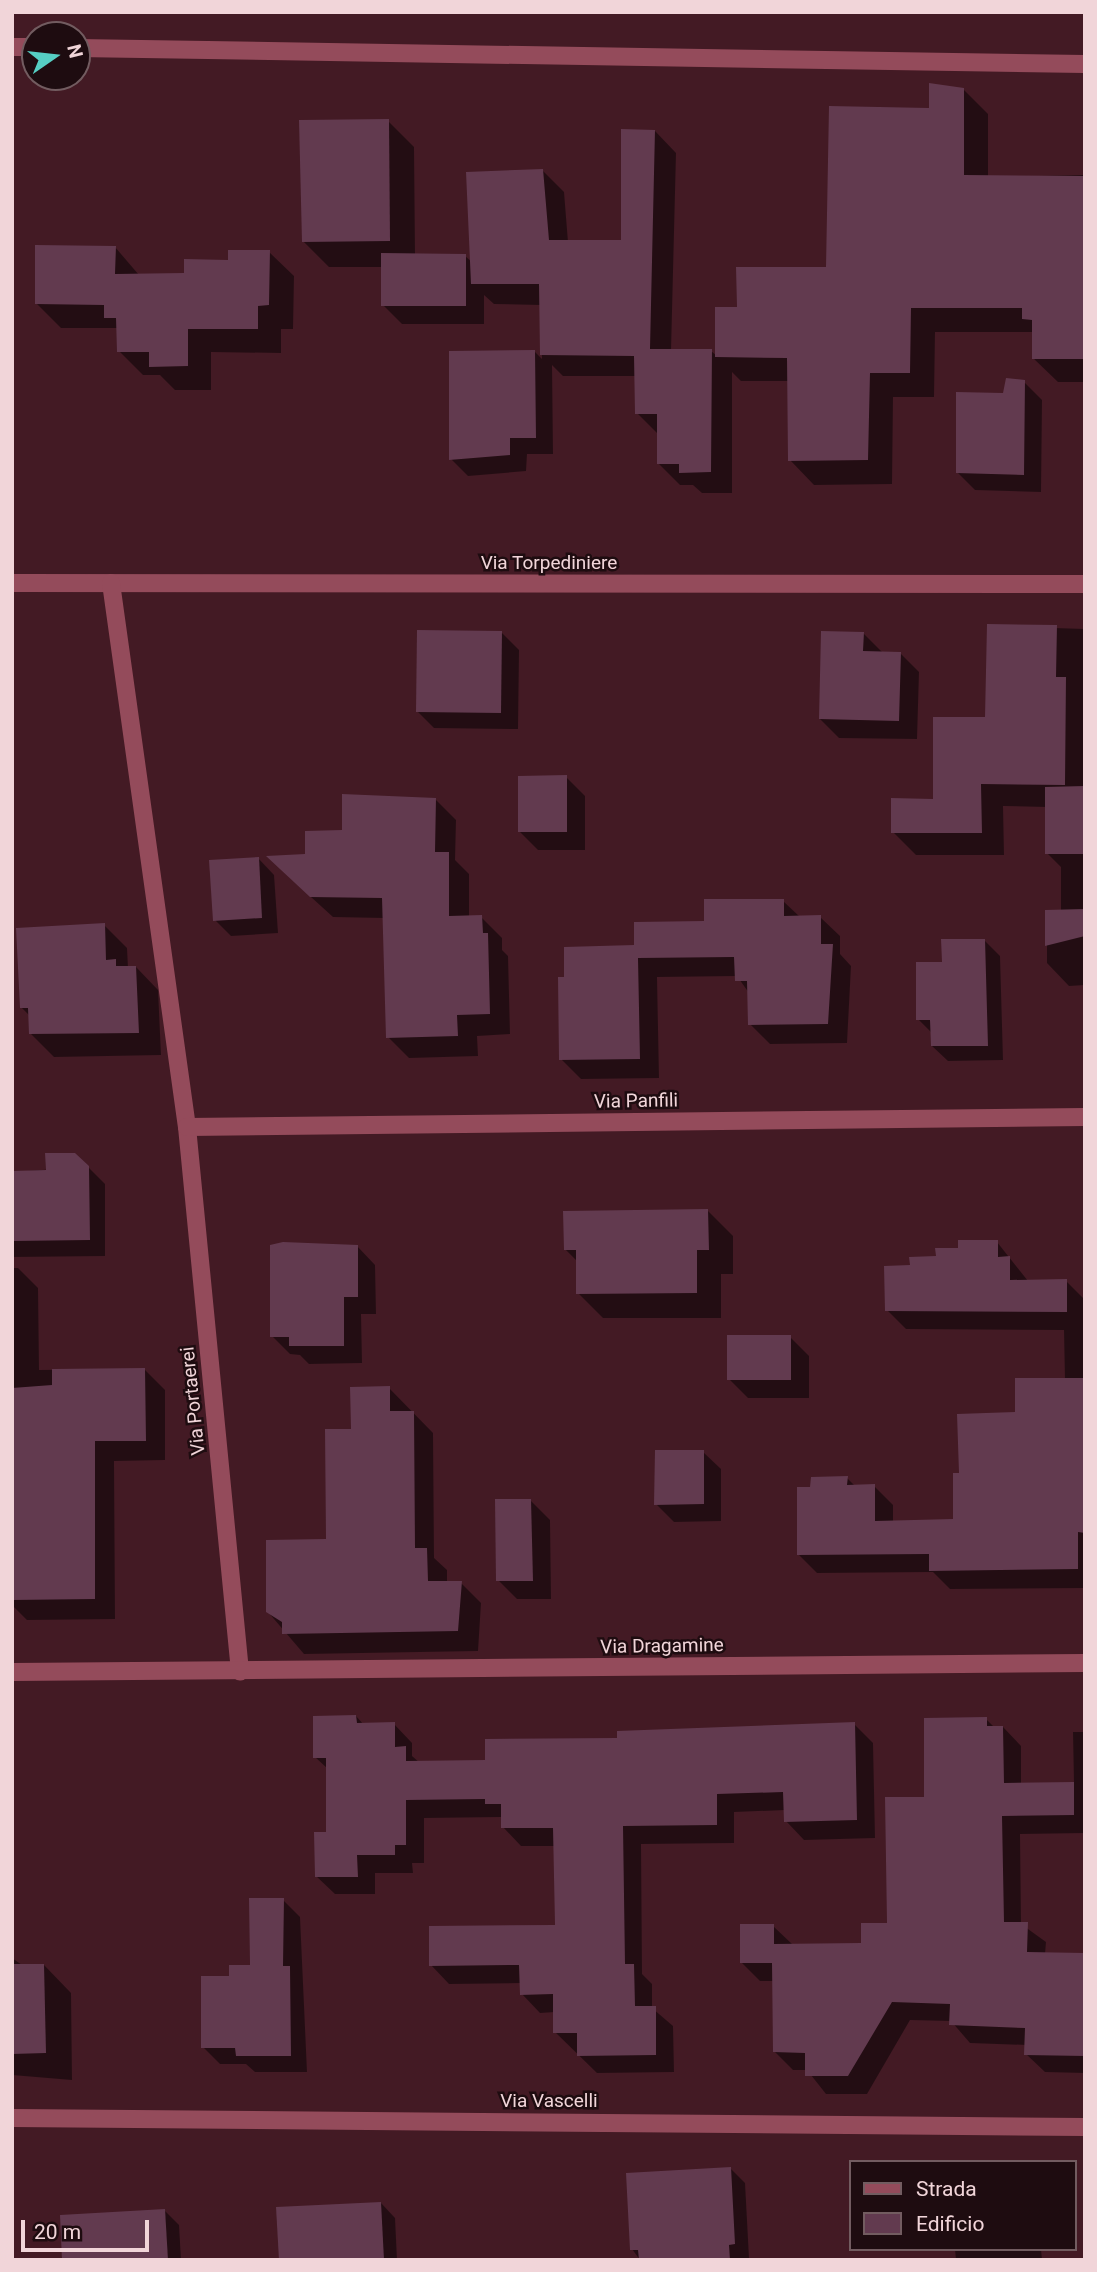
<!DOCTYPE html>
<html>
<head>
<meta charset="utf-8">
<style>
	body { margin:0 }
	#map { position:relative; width:1097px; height:2272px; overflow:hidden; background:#431a24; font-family:Roboto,sans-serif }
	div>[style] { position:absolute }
	.shadow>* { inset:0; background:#0007 }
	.building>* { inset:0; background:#623a4f }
	.minor>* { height:18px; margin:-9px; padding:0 9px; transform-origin:9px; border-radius:9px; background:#944b5b }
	span { translate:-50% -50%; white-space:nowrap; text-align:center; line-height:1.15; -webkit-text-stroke:5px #1e0c10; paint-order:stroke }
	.street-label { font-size:19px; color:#f1d5d9 }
	.frame { position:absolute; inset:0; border:14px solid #f1d5d9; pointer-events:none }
	.legend { position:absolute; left:849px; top:2160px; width:228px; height:91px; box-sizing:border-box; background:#1e0c10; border:2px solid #725c60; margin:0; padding:9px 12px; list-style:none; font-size:21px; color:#f1d5d9 }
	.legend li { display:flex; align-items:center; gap:14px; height:35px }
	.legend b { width:35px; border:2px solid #725c60 }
	.north { position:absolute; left:21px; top:21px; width:70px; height:70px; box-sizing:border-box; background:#1e0c10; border:2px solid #725c60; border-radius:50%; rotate:76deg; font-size:19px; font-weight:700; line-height:28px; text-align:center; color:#f1d5d9 }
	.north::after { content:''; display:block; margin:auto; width:24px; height:32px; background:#56cec3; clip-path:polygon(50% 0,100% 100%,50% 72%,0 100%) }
	.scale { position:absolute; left:21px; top:2220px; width:128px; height:32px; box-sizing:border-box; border:4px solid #f1d5d9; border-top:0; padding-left:9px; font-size:21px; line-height:24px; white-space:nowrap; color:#f1d5d9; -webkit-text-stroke:5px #1e0c10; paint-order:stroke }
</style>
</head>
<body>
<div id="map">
	<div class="shadow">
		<div style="clip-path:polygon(963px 89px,988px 114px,988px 177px,1085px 175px,1085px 382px,1058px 382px,1033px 358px,1034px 332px,935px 332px,934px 397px,893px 397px,892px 484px,814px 485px,790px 460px,789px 381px,741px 381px,732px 372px,732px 493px,702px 493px,693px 485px,680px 485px,659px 464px,659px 435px,637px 413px,636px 376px,563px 376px,552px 365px,553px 454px,527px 454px,526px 471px,468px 476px,451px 459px,535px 352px,542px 359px,541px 305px,494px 304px,484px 295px,484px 324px,402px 324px,383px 305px,383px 267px,329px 267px,303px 241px,388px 121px,414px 147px,415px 255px,465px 256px,472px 262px,543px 171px,564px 192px,568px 242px,623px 242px,655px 131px,676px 153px,671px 351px,711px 351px,717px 356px,739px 309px,827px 269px,930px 110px)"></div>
		<div style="clip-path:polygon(115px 247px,139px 275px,185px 275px,269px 252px,294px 276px,293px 329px,281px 329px,281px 353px,211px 352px,211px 390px,175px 390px,160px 375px,143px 375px,119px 351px,117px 328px,61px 328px,37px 304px)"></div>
		<div style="clip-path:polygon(1024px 382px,1042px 400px,1041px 492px,975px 490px,957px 472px,1005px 395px)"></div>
		<div style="clip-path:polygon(988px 626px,1085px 629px,1085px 985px,1069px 986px,1047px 963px,1047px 911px,1061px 911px,1061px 867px,1047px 853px,1047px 807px,1003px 806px,1004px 855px,916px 855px,893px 832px,935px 800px,987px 718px)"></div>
		<div style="clip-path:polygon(502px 633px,519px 650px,518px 729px,434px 728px,417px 711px)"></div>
		<div style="clip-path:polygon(863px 633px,883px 653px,900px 653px,919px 672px,917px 739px,839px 738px,820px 719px)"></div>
		<div style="clip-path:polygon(566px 777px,585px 796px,585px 850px,538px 850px,519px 831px)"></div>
		<div style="clip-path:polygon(435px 799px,456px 820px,455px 860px,469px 874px,469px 917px,481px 917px,502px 938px,502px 950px,508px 956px,510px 1034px,477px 1036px,478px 1056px,409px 1058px,388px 1037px,384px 918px,333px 917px,289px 877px,307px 856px,343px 832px)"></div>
		<div style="clip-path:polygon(258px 858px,274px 875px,278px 933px,231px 936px,215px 920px)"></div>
		<div style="clip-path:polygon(783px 901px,800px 917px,820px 917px,840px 936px,840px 954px,851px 966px,847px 1043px,770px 1044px,750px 1024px,749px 993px,737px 976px,657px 977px,659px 1078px,581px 1079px,561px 1059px,636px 947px)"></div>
		<div style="clip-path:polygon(104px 925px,127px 948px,128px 968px,136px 967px,158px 990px,161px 1055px,54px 1057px,31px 1034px,30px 1016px,21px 1007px)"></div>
		<div style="clip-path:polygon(985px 941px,1000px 956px,1003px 1060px,948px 1061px,932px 1046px,932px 1033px,918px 1019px,943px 964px)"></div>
		<div style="clip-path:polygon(88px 1167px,105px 1184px,105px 1256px,12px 1257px,12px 1172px)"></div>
		<div style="clip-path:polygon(708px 1211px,733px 1236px,733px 1274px,721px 1274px,721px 1318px,603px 1318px,578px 1293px,578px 1262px,565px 1249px)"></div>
		<div style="clip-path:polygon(997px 1242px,1028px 1281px,1066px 1281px,1085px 1300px,1085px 1588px,950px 1589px,933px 1572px,817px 1573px,799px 1555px,812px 1489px,847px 1478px,855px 1486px,874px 1486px,893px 1505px,893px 1522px,955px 1521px,961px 1474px,1017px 1414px,1065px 1380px,1064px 1330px,906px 1329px,887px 1310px,912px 1267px)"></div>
		<div style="clip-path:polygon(357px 1246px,375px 1265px,376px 1314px,361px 1314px,362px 1363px,309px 1364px,300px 1355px,290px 1354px,272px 1336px)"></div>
		<div style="clip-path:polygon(12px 1268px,18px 1268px,38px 1288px,39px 1370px,144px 1369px,165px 1390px,165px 1460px,114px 1461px,115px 1619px,27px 1620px,12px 1605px)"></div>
		<div style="clip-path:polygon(790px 1337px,809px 1356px,809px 1398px,748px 1398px,729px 1379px)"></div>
		<div style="clip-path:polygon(389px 1388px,433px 1433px,434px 1558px,447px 1570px,447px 1583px,461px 1583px,481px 1603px,478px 1651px,304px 1654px,268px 1612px,328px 1541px,353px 1431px)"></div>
		<div style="clip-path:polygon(703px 1452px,721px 1469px,721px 1521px,674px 1522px,656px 1504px)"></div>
		<div style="clip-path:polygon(531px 1501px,550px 1520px,551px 1599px,517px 1599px,498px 1580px)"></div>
		<div style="clip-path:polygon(356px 1716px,364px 1725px,394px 1724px,412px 1743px,412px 1756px,420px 1763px,487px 1762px,619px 1740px,854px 1724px,873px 1743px,875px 1838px,804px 1840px,786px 1821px,785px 1810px,734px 1812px,734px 1843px,641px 1844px,642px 1974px,652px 1984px,652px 2008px,673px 2026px,674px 2072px,597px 2073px,555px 2032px,555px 2012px,540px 2013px,522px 1994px,521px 1983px,449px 1984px,431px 1965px,557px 1927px,555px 1846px,521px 1846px,503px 1827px,501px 1817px,424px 1818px,424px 1863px,412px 1863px,413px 1873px,375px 1873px,375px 1894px,335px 1894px,316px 1876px,328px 1833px,328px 1769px,315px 1757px)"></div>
		<div style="clip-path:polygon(986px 1719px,994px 1727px,1003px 1727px,1021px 1746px,1021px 1784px,1074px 1783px,1073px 1732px,1085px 1732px,1085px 1833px,1020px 1834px,1021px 1924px,1046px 1942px,1045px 1954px,1085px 1955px,1085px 2073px,1045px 2072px,1026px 2054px,1027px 2045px,970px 2043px,951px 2021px,910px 2020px,867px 2094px,826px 2094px,807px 2070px,793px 2070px,774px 2051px,774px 1981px,760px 1981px,742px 1963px,773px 1926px,792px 1944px,863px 1945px,889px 1925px,926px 1799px)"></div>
		<div style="clip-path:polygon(283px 1900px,300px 1917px,307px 2072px,255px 2072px,246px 2064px,220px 2064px,203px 2047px,231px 1978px,252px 1967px)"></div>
		<div style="clip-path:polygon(12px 1958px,22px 1965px,44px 1965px,71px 1993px,72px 2080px,12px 2075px)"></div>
		<div style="clip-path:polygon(731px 2169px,745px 2183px,749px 2258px,640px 2260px,632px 2249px)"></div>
		<div style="clip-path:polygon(381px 2203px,395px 2218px,397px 2260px,280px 2260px)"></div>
		<div style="clip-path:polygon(165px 2211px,179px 2225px,181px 2260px,64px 2260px)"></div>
		<div style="clip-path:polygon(955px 2249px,1041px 2249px,1042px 2260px,956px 2260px)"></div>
	</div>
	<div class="building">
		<div style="clip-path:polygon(929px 83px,964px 88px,964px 175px,1085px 176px,1085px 359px,1032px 359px,1032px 320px,1022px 319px,1022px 308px,911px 308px,910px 373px,870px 373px,868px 460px,788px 461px,787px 358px,715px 357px,715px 307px,737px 307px,736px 267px,826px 267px,829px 106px,929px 108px)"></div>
		<div style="clip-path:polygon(389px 119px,390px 241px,302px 242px,299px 120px)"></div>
		<div style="clip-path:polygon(621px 129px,655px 130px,650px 349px,712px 349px,711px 472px,679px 473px,679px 464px,657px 464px,657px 414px,635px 414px,634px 356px,540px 355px,539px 284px,471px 284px,466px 172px,543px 169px,549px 240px,621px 240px)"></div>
		<div style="clip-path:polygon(35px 245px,116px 246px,115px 274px,184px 273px,184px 259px,228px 260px,228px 250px,270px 250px,269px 305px,258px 306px,258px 329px,188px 329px,188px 366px,149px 367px,149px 352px,117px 352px,116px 318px,104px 318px,104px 305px,35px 304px)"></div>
		<div style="clip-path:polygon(381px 253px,466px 254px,466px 306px,381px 306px)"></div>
		<div style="clip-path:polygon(535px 350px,536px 438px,510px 438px,510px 455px,449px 460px,449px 351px)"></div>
		<div style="clip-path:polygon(1006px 378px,1025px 380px,1024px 475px,956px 473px,956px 392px,1003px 393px)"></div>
		<div style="clip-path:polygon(987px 624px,1057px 625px,1056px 677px,1066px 677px,1065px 785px,981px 784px,982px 833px,891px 833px,891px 798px,933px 799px,933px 717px,985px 717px)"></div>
		<div style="clip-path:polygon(417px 630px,502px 631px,501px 713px,416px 712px)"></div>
		<div style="clip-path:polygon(821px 631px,864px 632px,863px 651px,901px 652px,899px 721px,819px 719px)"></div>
		<div style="clip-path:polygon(567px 775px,567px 832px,518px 832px,518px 776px)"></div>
		<div style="clip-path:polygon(1085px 786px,1085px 854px,1045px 854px,1045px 787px)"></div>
		<div style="clip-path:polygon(342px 794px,436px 798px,435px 852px,449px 852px,449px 916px,482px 915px,483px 933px,488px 933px,490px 1014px,457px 1015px,458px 1036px,386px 1038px,382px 898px,310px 897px,266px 856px,305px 854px,305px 831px,342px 830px)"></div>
		<div style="clip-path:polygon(259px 857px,262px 918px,213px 921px,209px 860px)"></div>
		<div style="clip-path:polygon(704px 899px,784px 899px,784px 916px,821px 915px,821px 944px,833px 944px,828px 1024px,748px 1025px,747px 981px,735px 981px,734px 957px,638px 958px,640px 1059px,559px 1060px,558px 977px,564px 977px,564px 947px,634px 945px,634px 922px,704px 921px)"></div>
		<div style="clip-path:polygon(1085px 909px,1085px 936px,1045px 946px,1045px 910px)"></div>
		<div style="clip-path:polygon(105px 923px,106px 960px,116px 959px,116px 966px,136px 966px,139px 1033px,29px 1034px,28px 1008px,20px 1008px,16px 928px)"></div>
		<div style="clip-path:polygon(941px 939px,985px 939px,988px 1046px,931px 1046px,930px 1020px,916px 1020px,916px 962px,942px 962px)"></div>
		<div style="clip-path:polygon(45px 1153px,75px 1153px,89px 1166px,90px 1240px,12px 1241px,12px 1171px,46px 1170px)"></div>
		<div style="clip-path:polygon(708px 1209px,709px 1250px,697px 1250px,697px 1293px,576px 1294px,576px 1250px,564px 1250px,563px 1211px)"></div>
		<div style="clip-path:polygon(958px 1240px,998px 1240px,998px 1257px,1010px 1256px,1010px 1280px,1067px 1279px,1067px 1312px,885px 1311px,884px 1266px,910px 1265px,909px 1257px,936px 1256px,935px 1248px,958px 1248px)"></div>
		<div style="clip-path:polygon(283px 1242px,358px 1245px,358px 1297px,344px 1297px,344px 1346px,289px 1346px,289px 1337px,270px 1337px,270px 1245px)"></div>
		<div style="clip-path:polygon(727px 1335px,791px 1335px,791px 1380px,727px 1380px)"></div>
		<div style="clip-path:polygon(145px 1368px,146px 1441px,95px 1441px,95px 1599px,12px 1600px,12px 1388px,52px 1385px,52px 1369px)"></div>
		<div style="clip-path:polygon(1015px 1378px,1085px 1378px,1085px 1533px,1078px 1532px,1078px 1569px,929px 1571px,929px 1554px,797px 1555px,797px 1487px,810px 1487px,811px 1477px,848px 1476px,847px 1485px,875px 1484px,875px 1521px,953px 1519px,953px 1473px,959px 1473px,957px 1414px,1015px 1412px)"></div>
		<div style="clip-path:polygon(390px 1386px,390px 1411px,414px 1411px,415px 1548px,427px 1548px,428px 1581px,462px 1581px,458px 1631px,282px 1634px,282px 1622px,266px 1612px,266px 1540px,326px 1539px,325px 1429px,351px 1429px,350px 1387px)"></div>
		<div style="clip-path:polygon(655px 1450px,704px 1450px,704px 1504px,654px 1505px)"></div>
		<div style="clip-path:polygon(495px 1499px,531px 1499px,533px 1581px,496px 1581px)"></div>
		<div style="clip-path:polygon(356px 1715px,357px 1723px,395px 1722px,395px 1747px,406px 1746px,406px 1761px,485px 1760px,485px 1739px,617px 1738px,617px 1731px,855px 1722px,857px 1820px,784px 1822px,783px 1792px,717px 1794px,717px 1825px,623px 1826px,625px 1964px,634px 1964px,635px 2006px,656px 2006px,656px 2055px,577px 2056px,577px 2033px,553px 2033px,553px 1994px,520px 1995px,519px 1965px,429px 1966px,429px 1926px,555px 1925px,553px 1828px,501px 1828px,501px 1804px,485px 1804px,485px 1799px,406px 1800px,406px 1845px,395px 1845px,395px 1855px,357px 1855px,358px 1877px,315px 1877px,314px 1832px,326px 1832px,326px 1758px,313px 1758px,313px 1716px)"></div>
		<div style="clip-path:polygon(987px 1717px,987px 1726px,1003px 1726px,1004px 1783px,1074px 1782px,1074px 1815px,1002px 1816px,1004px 1922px,1028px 1922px,1027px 1952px,1085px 1953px,1085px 2056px,1024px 2055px,1025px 2028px,949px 2025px,950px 2004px,892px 2002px,848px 2076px,805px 2076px,805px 2053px,773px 2052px,772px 1963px,740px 1963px,740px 1924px,774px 1924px,774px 1944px,861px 1943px,861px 1923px,887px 1923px,885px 1797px,924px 1797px,924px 1718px)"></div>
		<div style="clip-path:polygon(249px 1898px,284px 1898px,283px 1966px,290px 1966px,291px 2056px,236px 2056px,235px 2048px,201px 2048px,201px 1976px,229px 1976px,229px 1965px,250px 1965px)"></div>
		<div style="clip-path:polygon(12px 1964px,44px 1964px,46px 2053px,12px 2054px)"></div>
		<div style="clip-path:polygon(731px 2167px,735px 2244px,729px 2245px,730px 2260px,639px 2260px,638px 2250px,630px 2250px,626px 2173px)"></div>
		<div style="clip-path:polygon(381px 2202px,384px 2260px,279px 2260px,276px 2207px)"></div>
		<div style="clip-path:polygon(165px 2209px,168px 2260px,62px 2260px,60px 2215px)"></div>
	</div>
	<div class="minor">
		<div style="left:12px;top:47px;width:23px"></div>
		<div style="left:77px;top:48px;width:1008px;rotate:0.91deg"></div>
		<div style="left:12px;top:583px;width:1073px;rotate:0.05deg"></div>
		<div style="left:111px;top:583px;width:549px;rotate:82.05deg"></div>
		<div style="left:187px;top:1127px;width:547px;rotate:84.44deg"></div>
		<div style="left:187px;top:1127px;width:898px;rotate:-0.64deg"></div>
		<div style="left:12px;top:1672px;width:1073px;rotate:-0.48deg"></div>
		<div style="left:12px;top:2118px;width:1073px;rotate:0.48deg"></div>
	</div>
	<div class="street-label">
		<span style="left:549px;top:563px">Via Torpediniere</span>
		<span style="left:636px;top:1101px;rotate:-1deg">Via Panfili</span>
		<span style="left:193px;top:1401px;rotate:-96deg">Via Portaerei</span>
		<span style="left:662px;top:1646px;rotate:-1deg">Via Dragamine</span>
		<span style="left:549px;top:2101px">Via Vascelli</span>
	</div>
	<div class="frame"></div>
	<ul class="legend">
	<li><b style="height:9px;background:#944b5b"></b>Strada</li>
	<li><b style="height:19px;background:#623a4f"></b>Edificio</li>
	</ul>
	<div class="north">N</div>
	<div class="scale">20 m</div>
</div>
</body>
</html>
